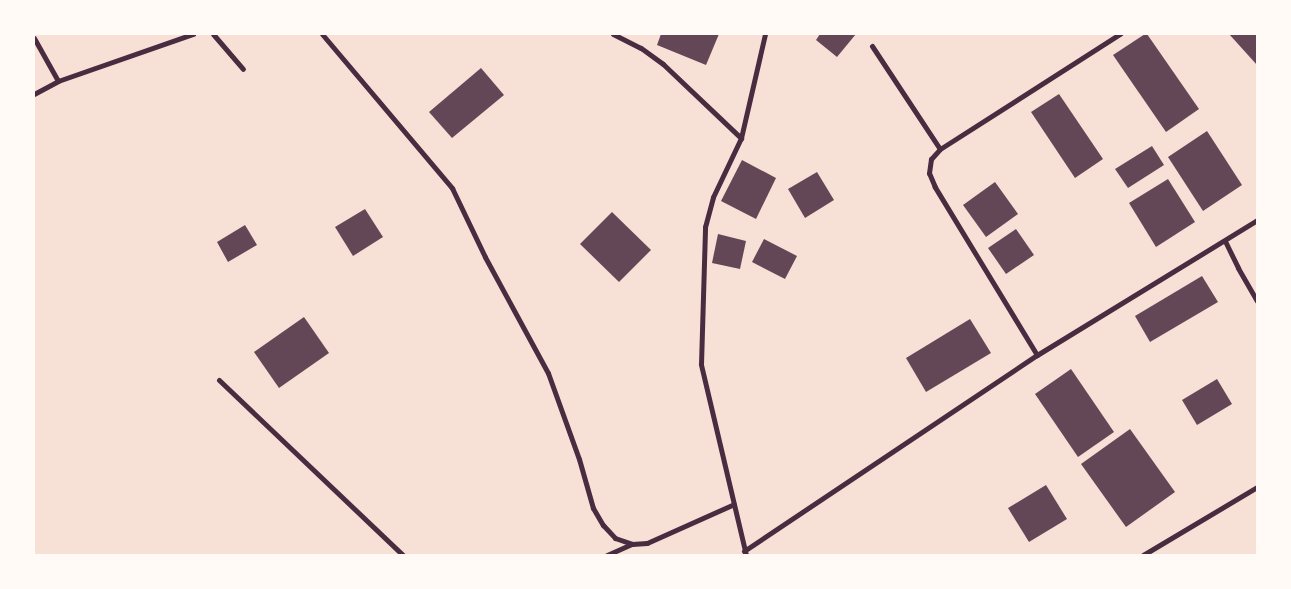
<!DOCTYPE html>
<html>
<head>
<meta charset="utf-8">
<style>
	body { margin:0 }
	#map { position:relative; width:1291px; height:589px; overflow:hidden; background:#f7e1d7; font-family:Mulish,sans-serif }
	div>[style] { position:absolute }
	.building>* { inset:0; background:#644757 }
	.minor>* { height:5px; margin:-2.5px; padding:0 2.5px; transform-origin:2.5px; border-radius:2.5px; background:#4a2c40 }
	span { translate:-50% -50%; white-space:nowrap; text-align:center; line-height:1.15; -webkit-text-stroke:5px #fffaf5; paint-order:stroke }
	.frame { position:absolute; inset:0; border:35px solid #fffaf5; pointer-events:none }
</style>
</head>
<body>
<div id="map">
	<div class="building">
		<div style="clip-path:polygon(661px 34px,719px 34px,706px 65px,657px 45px)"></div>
		<div style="clip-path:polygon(820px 34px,856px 34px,837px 57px,816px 40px)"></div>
		<div style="clip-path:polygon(1145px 34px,1147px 34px,1199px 109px,1166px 132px,1113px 55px)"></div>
		<div style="clip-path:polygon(1229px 34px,1257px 34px,1257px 65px)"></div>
		<div style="clip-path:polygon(481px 68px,504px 95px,452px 138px,429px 112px)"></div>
		<div style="clip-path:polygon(1059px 94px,1103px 159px,1075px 178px,1031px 112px)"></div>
		<div style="clip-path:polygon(1207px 131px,1242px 185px,1203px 211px,1168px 157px)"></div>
		<div style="clip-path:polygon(1152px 146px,1164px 165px,1128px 188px,1115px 169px)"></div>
		<div style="clip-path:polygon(742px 160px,776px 178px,756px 219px,721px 201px)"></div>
		<div style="clip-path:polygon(817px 172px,834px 200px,805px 218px,788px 189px)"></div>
		<div style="clip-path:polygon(1168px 179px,1195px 222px,1156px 247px,1129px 203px)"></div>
		<div style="clip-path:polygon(995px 182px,1018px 214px,986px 237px,963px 205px)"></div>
		<div style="clip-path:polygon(365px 209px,383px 237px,353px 256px,335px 227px)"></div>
		<div style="clip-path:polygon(612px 212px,651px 250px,619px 282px,580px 244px)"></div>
		<div style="clip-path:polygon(245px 225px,257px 245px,228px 262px,217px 242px)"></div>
		<div style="clip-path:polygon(1016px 229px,1034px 255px,1006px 274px,988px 248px)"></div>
		<div style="clip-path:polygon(718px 234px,746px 241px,740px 269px,712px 263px)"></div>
		<div style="clip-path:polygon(764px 239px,797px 256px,785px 279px,752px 262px)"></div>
		<div style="clip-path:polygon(1202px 276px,1218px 302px,1150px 342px,1135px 316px)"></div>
		<div style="clip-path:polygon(304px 317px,329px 353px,279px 388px,254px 352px)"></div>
		<div style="clip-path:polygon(970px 319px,991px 353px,926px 392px,906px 358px)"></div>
		<div style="clip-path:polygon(1071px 369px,1114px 432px,1078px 457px,1035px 394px)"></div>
		<div style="clip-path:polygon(1217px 379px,1232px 404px,1197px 425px,1182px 400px)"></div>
		<div style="clip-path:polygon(1130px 429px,1175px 492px,1126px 527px,1081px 464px)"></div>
		<div style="clip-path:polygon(1046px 485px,1067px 519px,1029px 542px,1008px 508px)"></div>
	</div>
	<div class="minor">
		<div style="left:213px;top:34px;width:46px;rotate:49.4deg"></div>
		<div style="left:322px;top:34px;width:202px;rotate:49.8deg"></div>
		<div style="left:452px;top:188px;width:76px;rotate:64.4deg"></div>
		<div style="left:485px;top:257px;width:132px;rotate:61.5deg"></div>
		<div style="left:548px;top:373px;width:91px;rotate:70.2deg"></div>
		<div style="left:579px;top:459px;width:51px;rotate:74.1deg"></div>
		<div style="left:593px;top:508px;width:20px;rotate:60deg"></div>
		<div style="left:603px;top:525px;width:18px;rotate:47deg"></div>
		<div style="left:615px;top:538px;width:18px;rotate:19deg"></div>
		<div style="left:613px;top:34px;width:31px;rotate:27deg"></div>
		<div style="left:641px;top:48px;width:27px;rotate:36deg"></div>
		<div style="left:663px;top:64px;width:108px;rotate:43.5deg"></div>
		<div style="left:34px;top:38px;width:49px;rotate:60.8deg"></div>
		<div style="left:872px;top:46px;width:123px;rotate:56.6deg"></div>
		<div style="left:34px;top:94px;width:27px;rotate:-28deg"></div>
		<div style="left:58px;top:81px;width:143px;rotate:-19.2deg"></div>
		<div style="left:1225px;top:241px;width:30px;rotate:64deg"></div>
		<div style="left:1238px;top:268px;width:38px;rotate:60deg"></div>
		<div style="left:1037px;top:355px;width:197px;rotate:-121.3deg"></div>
		<div style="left:935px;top:187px;width:15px;rotate:-113deg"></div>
		<div style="left:929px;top:173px;width:14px;rotate:-82deg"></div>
		<div style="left:931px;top:159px;width:13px;rotate:-48deg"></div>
		<div style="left:940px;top:149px;width:214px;rotate:-32.6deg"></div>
		<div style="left:219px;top:380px;width:254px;rotate:43.6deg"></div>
		<div style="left:744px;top:551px;width:353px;rotate:-33.8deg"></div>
		<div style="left:1037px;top:355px;width:258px;rotate:-31.5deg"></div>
		<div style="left:607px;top:555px;width:27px;rotate:-24deg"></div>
		<div style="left:632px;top:544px;width:15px;rotate:-4deg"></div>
		<div style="left:647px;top:543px;width:95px;rotate:-24.1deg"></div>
		<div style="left:746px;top:555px;width:196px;rotate:-103.3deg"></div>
		<div style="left:701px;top:364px;width:137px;rotate:-88.3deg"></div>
		<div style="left:705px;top:227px;width:31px;rotate:-75deg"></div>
		<div style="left:713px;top:197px;width:65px;rotate:-64.6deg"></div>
		<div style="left:741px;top:138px;width:107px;rotate:-77deg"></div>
		<div style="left:1143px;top:555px;width:133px;rotate:-30.8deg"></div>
	</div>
	<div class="frame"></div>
</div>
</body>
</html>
